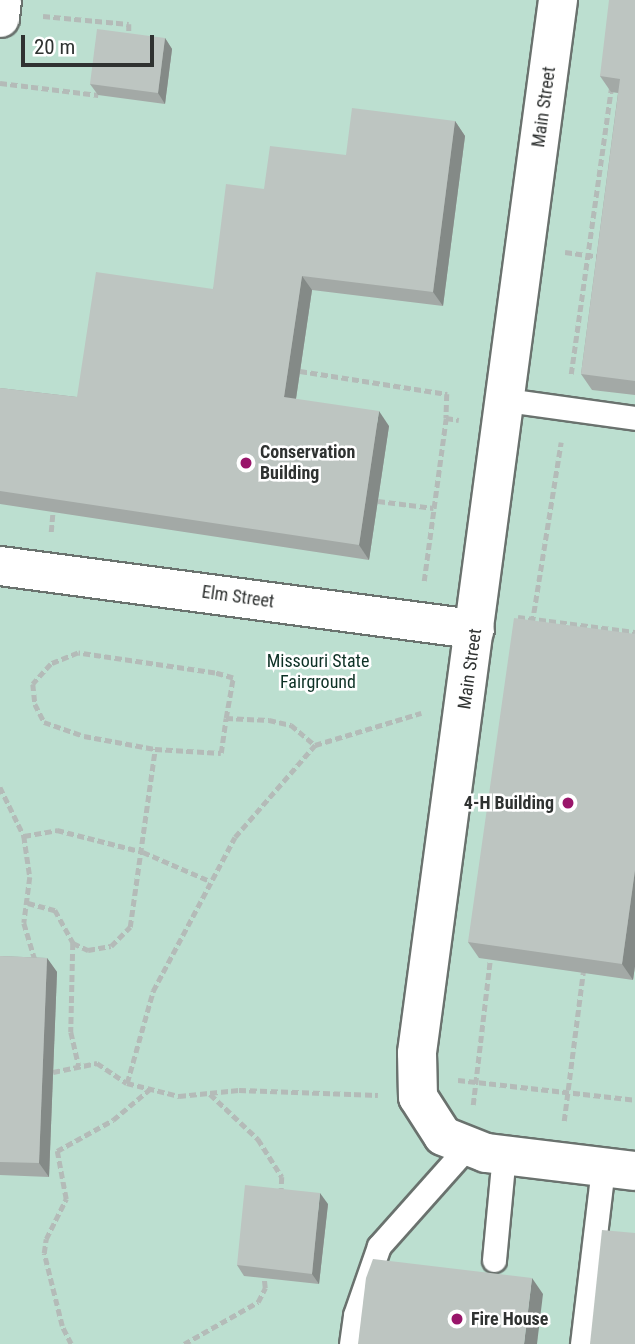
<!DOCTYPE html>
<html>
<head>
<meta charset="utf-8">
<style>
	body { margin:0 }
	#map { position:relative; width:635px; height:1344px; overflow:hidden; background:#eff8f4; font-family:"Roboto Condensed",sans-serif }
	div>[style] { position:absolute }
	.green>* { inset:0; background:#bcdfd0 }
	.path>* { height:4.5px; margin-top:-2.25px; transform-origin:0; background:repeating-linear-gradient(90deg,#b4bbb8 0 7px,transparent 0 10.5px) }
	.roads { filter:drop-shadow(2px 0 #6a726e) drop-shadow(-2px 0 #6a726e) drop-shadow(0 2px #6a726e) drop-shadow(0 -2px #6a726e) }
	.lane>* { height:23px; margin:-11.5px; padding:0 11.5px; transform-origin:11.5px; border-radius:11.5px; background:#fff }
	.street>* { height:38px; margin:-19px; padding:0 19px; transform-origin:19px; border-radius:19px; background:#fff }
	.wall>* { inset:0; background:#a3a9a6 }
	.shaded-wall>* { inset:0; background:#848a87 }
	.building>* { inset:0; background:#bdc5c1 }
	.dots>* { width:19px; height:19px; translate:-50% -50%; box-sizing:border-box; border:4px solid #fff; border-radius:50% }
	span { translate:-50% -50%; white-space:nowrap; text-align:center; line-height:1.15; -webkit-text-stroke:5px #fff; paint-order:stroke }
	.street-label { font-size:18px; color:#2f3231 }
	.poi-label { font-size:18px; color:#2f3231; font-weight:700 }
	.left { translate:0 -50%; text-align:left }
	.right { translate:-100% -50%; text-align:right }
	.park-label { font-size:18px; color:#0d3125 }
	.scale { position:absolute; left:21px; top:35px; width:133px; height:32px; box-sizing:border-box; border:4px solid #2f3231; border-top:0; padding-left:9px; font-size:21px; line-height:24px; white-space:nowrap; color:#2f3231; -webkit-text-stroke:5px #fff; paint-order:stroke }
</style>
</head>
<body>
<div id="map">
	<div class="green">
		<div style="clip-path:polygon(0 0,635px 0,635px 1344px,0 1344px)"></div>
	</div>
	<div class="path">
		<div style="left:43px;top:16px;width:86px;rotate:5.3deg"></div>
		<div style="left:129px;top:24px;width:14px;rotate:90deg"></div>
		<div style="left:0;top:83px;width:99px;rotate:7deg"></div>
		<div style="left:565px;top:252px;width:36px;rotate:8deg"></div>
		<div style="left:300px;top:371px;width:149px;rotate:8.9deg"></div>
		<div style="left:447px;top:394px;width:24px;rotate:92deg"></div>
		<div style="left:571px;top:374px;width:289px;rotate:-82deg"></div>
		<div style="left:378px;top:501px;width:56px;rotate:7.1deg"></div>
		<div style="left:51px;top:532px;width:22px;rotate:-85deg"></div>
		<div style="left:424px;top:581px;width:164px;rotate:-82.3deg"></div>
		<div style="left:446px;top:418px;width:13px;rotate:9deg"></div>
		<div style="left:518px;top:617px;width:118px;rotate:7.3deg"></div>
		<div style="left:532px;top:623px;width:183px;rotate:-80.9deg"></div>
		<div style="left:226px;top:718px;width:41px;rotate:-80.1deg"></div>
		<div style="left:233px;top:678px;width:19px;rotate:-164deg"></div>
		<div style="left:215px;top:673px;width:138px;rotate:-171.7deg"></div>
		<div style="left:78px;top:653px;width:29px;rotate:158deg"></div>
		<div style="left:51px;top:664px;width:27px;rotate:132deg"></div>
		<div style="left:33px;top:684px;width:20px;rotate:84deg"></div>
		<div style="left:35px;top:704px;width:20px;rotate:63deg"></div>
		<div style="left:44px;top:722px;width:42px;rotate:19.3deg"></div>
		<div style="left:84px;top:736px;width:72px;rotate:10.4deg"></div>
		<div style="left:155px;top:749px;width:66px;rotate:3.5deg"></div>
		<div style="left:221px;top:753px;width:35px;rotate:-82deg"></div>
		<div style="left:226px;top:718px;width:43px;rotate:2.7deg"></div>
		<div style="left:269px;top:720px;width:23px;rotate:13deg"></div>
		<div style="left:291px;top:725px;width:31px;rotate:40deg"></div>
		<div style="left:0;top:787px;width:55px;rotate:63.9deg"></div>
		<div style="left:24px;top:836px;width:41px;rotate:81.7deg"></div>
		<div style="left:30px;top:877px;width:46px;rotate:97.4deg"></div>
		<div style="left:24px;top:923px;width:42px;rotate:73.3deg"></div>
		<div style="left:24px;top:836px;width:34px;rotate:-10deg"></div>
		<div style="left:57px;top:830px;width:89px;rotate:14.3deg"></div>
		<div style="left:143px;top:852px;width:73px;rotate:23.4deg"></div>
		<div style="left:28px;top:903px;width:28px;rotate:15deg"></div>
		<div style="left:55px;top:910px;width:38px;rotate:61deg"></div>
		<div style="left:73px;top:943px;width:89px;rotate:91.3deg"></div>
		<div style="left:71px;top:1032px;width:35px;rotate:77deg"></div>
		<div style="left:73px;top:943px;width:17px;rotate:25deg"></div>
		<div style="left:88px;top:950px;width:23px;rotate:-10deg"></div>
		<div style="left:111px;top:946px;width:27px;rotate:-45deg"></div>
		<div style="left:130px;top:927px;width:180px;rotate:-82deg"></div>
		<div style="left:53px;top:1072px;width:45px;rotate:-11.6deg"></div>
		<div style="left:97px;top:1063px;width:36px;rotate:34deg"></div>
		<div style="left:127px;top:1083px;width:54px;rotate:14deg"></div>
		<div style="left:179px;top:1096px;width:60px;rotate:-5.7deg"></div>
		<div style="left:239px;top:1090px;width:139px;rotate:2.1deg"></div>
		<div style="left:458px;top:1080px;width:178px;rotate:6.4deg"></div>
		<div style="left:127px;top:1083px;width:96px;rotate:-74.2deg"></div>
		<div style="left:153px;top:991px;width:174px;rotate:-62deg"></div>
		<div style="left:235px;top:837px;width:122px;rotate:-49deg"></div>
		<div style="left:315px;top:745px;width:111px;rotate:-16.8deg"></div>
		<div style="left:210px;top:1094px;width:66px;rotate:43.2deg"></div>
		<div style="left:258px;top:1139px;width:45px;rotate:57.7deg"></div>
		<div style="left:282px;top:1177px;width:17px;rotate:93deg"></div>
		<div style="left:473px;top:1105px;width:146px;rotate:-83.3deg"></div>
		<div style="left:564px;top:1121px;width:150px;rotate:-82.7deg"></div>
		<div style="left:71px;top:1344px;width:20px;rotate:-117deg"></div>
		<div style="left:62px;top:1326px;width:75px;rotate:-103.9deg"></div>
		<div style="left:44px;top:1253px;width:14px;rotate:-82deg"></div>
		<div style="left:46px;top:1239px;width:45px;rotate:-63.4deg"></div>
		<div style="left:66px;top:1199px;width:49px;rotate:-100.6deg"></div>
		<div style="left:57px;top:1151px;width:64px;rotate:-29deg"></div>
		<div style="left:113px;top:1120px;width:48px;rotate:-40deg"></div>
		<div style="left:184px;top:1344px;width:85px;rotate:-29.6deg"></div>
		<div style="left:258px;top:1302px;width:16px;rotate:-63deg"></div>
		<div style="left:265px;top:1288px;width:10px;rotate:-96deg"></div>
	</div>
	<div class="roads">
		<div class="lane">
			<div style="left:506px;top:400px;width:130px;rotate:7.9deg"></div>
			<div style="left:494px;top:1260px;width:105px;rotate:-84.6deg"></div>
			<div style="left:351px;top:1344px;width:29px;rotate:-82deg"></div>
			<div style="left:355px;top:1315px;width:73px;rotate:-70.8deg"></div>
			<div style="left:379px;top:1246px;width:134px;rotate:-48.3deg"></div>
			<div style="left:582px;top:1344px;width:178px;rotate:-83.2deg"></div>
		</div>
		<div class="street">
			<div style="left:558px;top:0;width:1062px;rotate:97.63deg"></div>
			<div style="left:417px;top:1053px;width:44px;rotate:88.7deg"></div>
			<div style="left:418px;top:1097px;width:46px;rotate:57.3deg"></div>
			<div style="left:443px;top:1136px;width:46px;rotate:21.6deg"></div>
			<div style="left:486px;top:1153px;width:150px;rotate:6.9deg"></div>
			<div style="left:0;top:18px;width:18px;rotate:-84deg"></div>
			<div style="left:0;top:566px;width:479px;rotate:7.6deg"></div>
		</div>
	</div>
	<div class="wall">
		<div style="clip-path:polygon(635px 0,635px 395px,592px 390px,581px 374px,618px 93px,611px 92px,600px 76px)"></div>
		<div style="clip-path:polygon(165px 38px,172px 49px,165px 104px,98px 95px,90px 84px)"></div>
		<div style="clip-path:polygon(455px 121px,465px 136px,443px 306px,312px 290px,296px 399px,389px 426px,369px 560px,0 504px,0 388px,77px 397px,213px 289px,264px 189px,346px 155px)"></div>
		<div style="clip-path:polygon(635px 634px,635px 966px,633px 980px,479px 958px,468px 942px)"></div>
		<div style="clip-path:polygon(0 956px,47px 958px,57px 972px,49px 1177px,0 1175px)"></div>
		<div style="clip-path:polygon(328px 1204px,319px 1284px,244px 1276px,237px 1265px)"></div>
	</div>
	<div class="shaded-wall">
		<div style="clip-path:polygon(165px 38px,172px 49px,165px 104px,158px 93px)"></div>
		<div style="clip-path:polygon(455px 121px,465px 136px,443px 306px,433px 292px)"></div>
		<div style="clip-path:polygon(302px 276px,312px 290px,294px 412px,284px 397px)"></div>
		<div style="clip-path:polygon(379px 411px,389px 426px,369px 560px,359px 545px)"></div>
		<div style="clip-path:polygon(635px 870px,635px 966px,633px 980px,622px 964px)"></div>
		<div style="clip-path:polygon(47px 958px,57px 972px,49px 1177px,39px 1163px)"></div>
		<div style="clip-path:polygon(320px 1193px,328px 1204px,319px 1284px,312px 1274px)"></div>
		<div style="clip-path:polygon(532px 1278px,543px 1294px,537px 1344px,524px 1344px)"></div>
	</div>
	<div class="building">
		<div style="clip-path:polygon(609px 0,635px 0,635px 381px,581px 374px,620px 79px,600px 76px)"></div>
		<div style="clip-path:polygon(97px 29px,165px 38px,158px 93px,90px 84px)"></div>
		<div style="clip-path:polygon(352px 108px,455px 121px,433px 292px,302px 276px,284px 397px,379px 411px,359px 545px,0 491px,0 388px,77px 397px,96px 272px,213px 289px,226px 184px,264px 189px,270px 146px,346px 155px)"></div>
		<div style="clip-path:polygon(514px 618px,635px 634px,635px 870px,622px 964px,468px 942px)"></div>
		<div style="clip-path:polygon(0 956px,47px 958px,39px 1163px,0 1162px)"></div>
		<div style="clip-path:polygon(245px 1185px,320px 1193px,312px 1274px,237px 1265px)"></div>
		<div style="clip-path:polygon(602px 1230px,635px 1233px,635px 1344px,590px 1344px)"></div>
		<div style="clip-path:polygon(373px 1259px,532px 1278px,524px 1344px,358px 1344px,366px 1278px)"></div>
	</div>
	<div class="dots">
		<div style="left:246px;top:463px;background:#99156a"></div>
		<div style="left:568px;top:803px;background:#99156a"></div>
		<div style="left:457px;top:1319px;background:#99156a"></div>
	</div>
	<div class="street-label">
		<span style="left:544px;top:107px;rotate:-82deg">Main Street</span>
		<span style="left:238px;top:597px;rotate:8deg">Elm Street</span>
		<span style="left:470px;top:669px;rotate:-82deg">Main Street</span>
	</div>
	<div class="poi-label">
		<span class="left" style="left:260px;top:463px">Conservation<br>Building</span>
		<span class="right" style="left:554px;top:803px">4-H Building</span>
		<span class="left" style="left:471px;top:1319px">Fire House</span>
	</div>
	<div class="park-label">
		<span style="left:318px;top:672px">Missouri State<br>Fairground</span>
	</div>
	<div class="scale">20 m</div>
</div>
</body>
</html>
